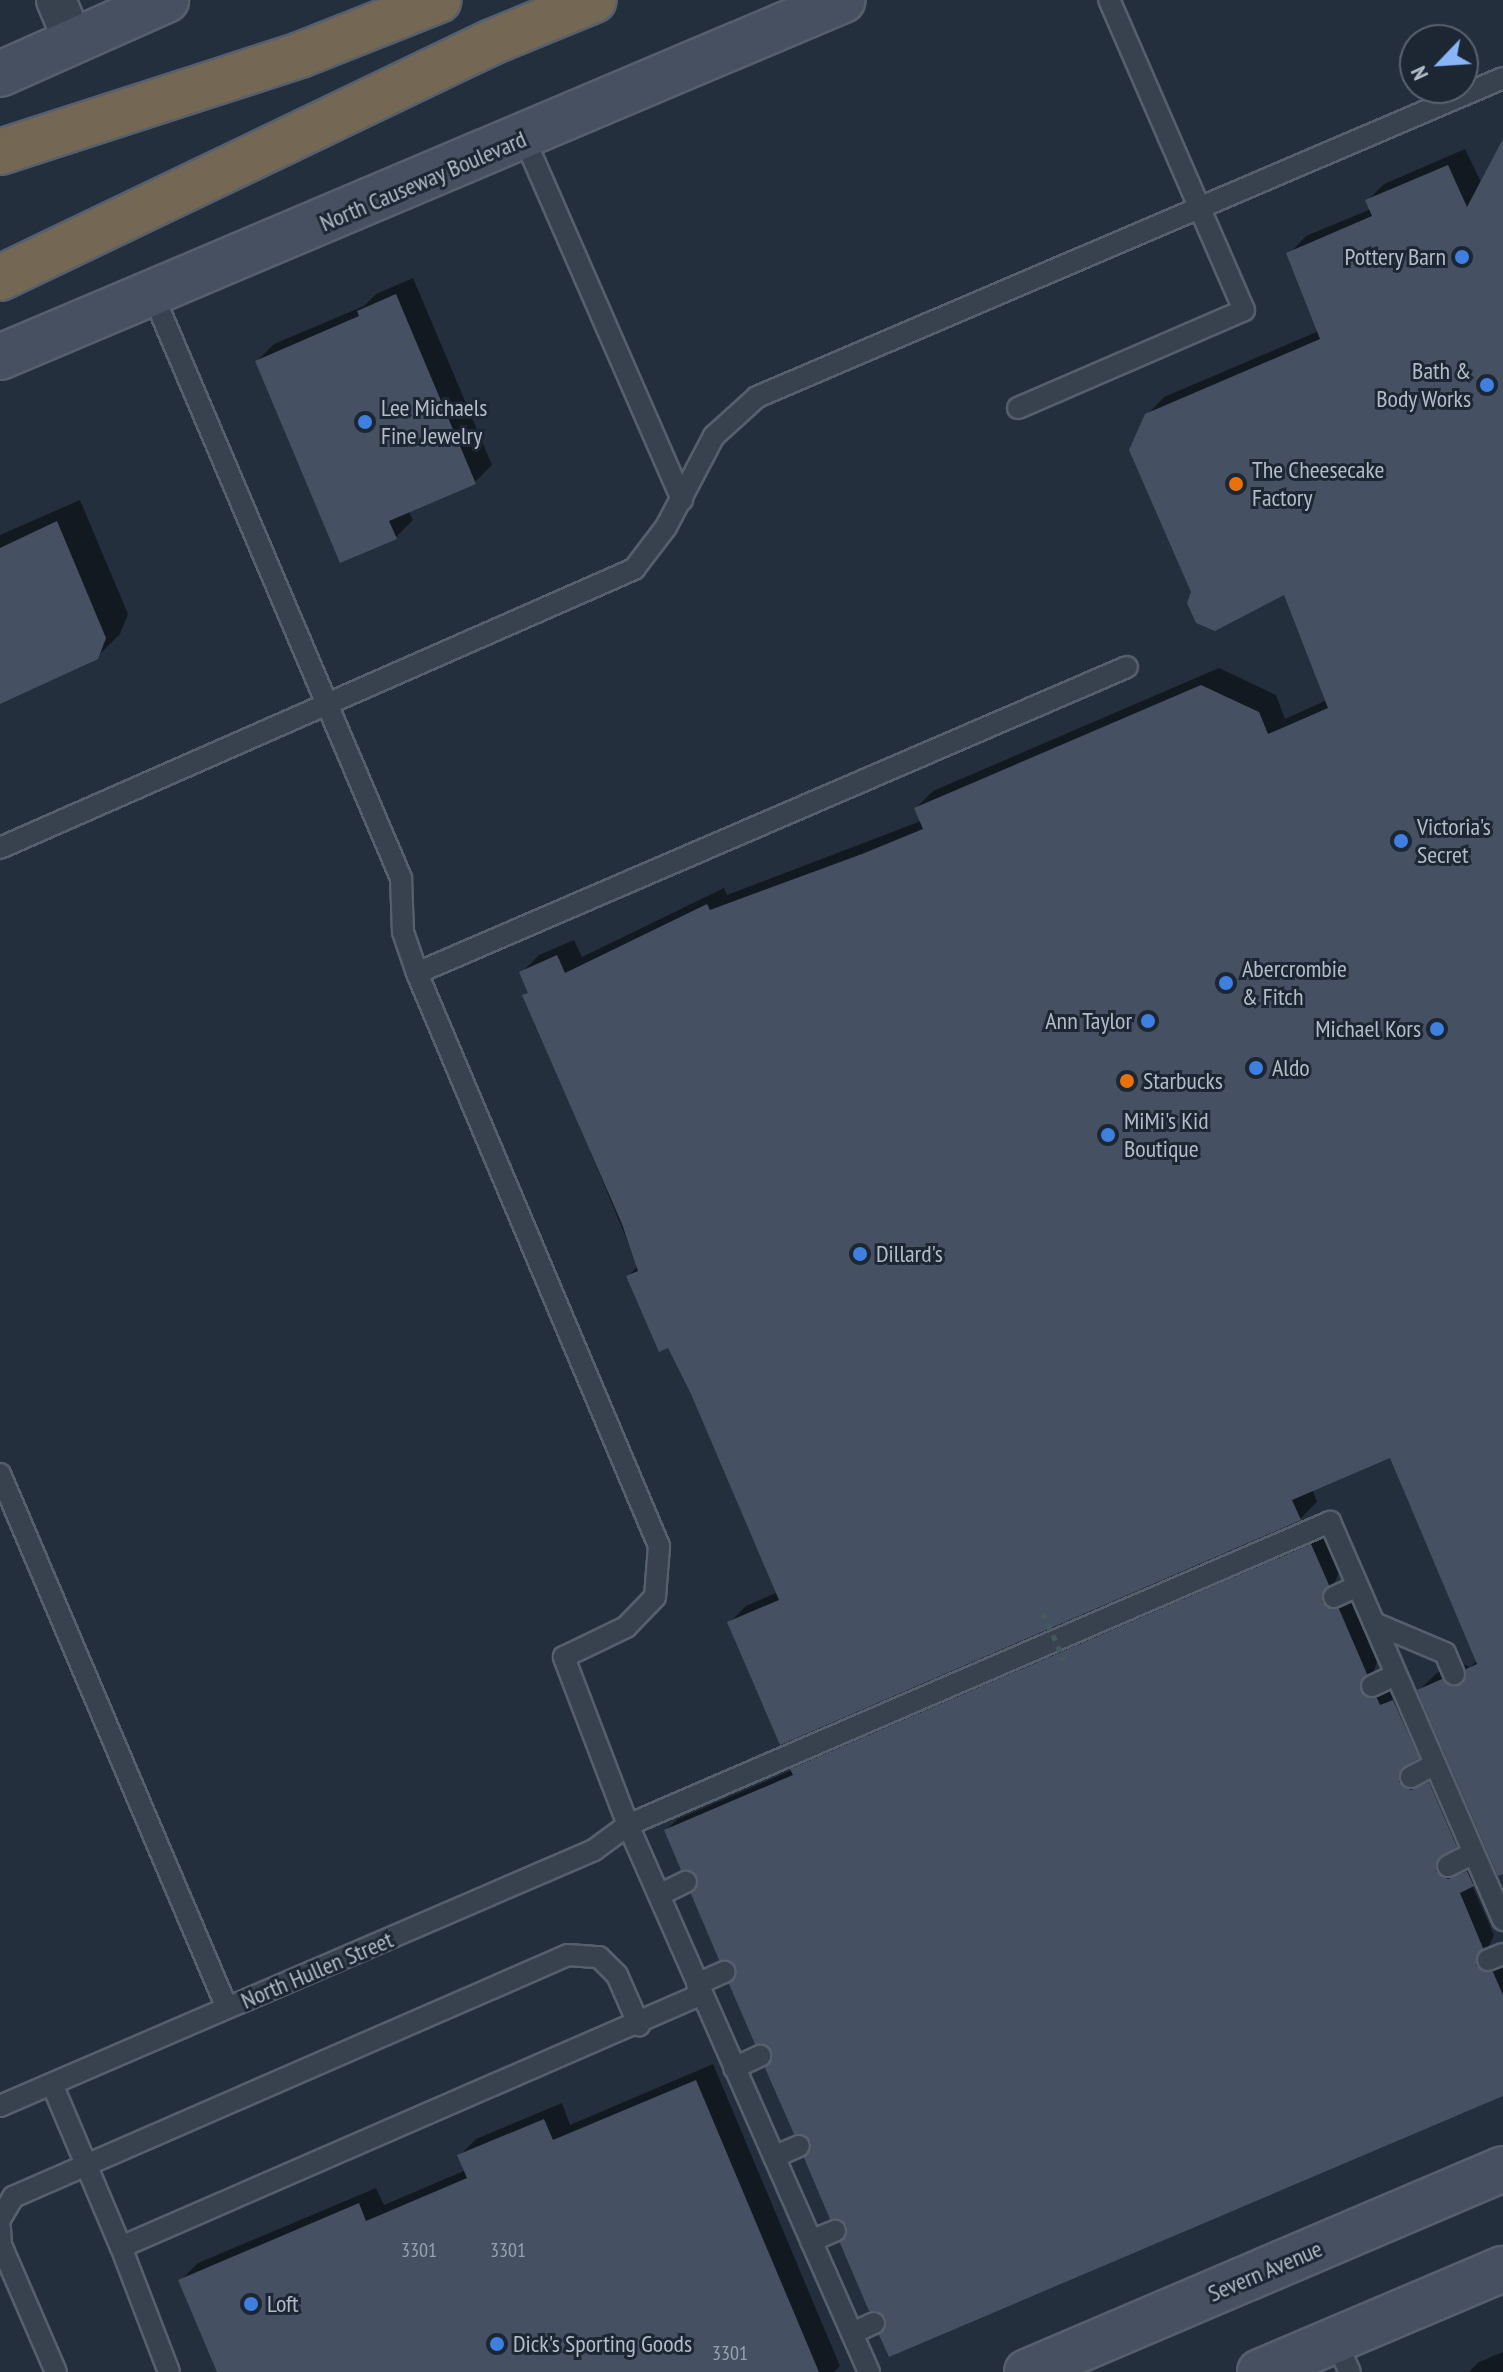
<!DOCTYPE html>
<html>
<head>
<meta charset="utf-8">
<style>
	body { margin:0 }
	#map { position:relative; width:1503px; height:2372px; overflow:hidden; background:#242f3e; font-family:"PT Sans Narrow",sans-serif }
	div>[style] { position:absolute }
	.shadow>* { inset:0; background:#0007 }
	.building>* { inset:0; background:#455162 }
	.roads { filter:drop-shadow(2px 0 #565f6c) drop-shadow(-2px 0 #565f6c) drop-shadow(0 2px #565f6c) drop-shadow(0 -2px #565f6c) }
	.lane>* { height:20px; margin:-10px; padding:0 10px; transform-origin:10px; border-radius:10px; background:#38414e }
	.street>* { height:38px; margin:-19px; padding:0 19px; transform-origin:19px; border-radius:19px; background:#38414e }
	.secondary>* { height:44px; margin:-22px; padding:0 22px; transform-origin:22px; border-radius:22px; background:#465061 }
	.highway>* { height:44px; margin:-22px; padding:0 22px; transform-origin:22px; border-radius:22px; background:#746855 }
	.path-bridge>* { height:5px; margin-top:-2.5px; transform-origin:0; background:repeating-linear-gradient(90deg,#44595c 0 6px,transparent 0 12px) }
	.dots>* { width:22px; height:22px; translate:-50% -50%; box-sizing:border-box; border:4px solid #1d2633; border-radius:50% }
	span { translate:-50% -50%; white-space:nowrap; text-align:center; line-height:1.15; -webkit-text-stroke:6px #1d2633; paint-order:stroke }
	.number-label { font-size:20px; color:#98a1af }
	.number-label span { -webkit-text-stroke-width:0 }
	.street-label { font-size:24px; color:#b4bcc9 }
	.poi-label { font-size:24px; color:#b4bcc9 }
	.right { translate:-100% -50%; text-align:right }
	.left { translate:0 -50%; text-align:left }
	.north { position:absolute; left:1399px; top:24px; width:80px; height:80px; box-sizing:border-box; background:#1d2633; border:2px solid #59626f; border-radius:50%; rotate:245deg; font-size:22px; font-weight:700; line-height:32px; text-align:center; color:#b4bcc9 }
	.north::after { content:''; display:block; margin:auto; width:28px; height:36px; background:#8ab4f8; clip-path:polygon(50% 0,100% 100%,50% 72%,0 100%) }
</style>
</head>
<body>
<div id="map">
	<div class="shadow">
		<div style="clip-path:polygon(1503px 144px,1503px 1872px,1419px 1690px,1437px 1673px,1460px 1663px,1470px 1667px,1478px 1660px,1391px 1455px,1312px 1489px,1317px 1502px,1300px 1519px,729px 1623px,746px 1606px,778px 1592px,693px 1393px,628px 1276px,638px 1266px,525px 996px,530px 991px,522px 972px,539px 955px,574px 940px,582px 957px,724px 888px,727px 895px,921px 821px,916px 808px,933px 791px,1219px 668px,1276px 695px,1285px 719px,1327px 700px,1285px 592px,1193px 592px,1147px 415px,1164px 397px,1319px 331px,1289px 254px,1306px 236px,1371px 209px,1367px 201px,1384px 184px,1465px 149px,1482px 184px)"></div>
		<div style="clip-path:polygon(413px 278px,492px 465px,475px 482px,408px 510px,413px 520px,396px 537px,257px 361px,274px 344px,364px 306px,376px 294px)"></div>
		<div style="clip-path:polygon(80px 500px,128px 614px,120px 634px,97px 657px,0 701px,0 535px)"></div>
		<div style="clip-path:polygon(1323px 1534px,1339px 1572px,1332px 1590px,1350px 1598px,1377px 1661px,1371px 1681px,1388px 1687px,1392px 1696px,1405px 1690px,1429px 1745px,1411px 1761px,1410px 1771px,1440px 1772px,1467px 1834px,1448px 1850px,1447px 1860px,1479px 1861px,1484px 1873px,1472px 1885px,1494px 1935px,1486px 1952px,1503px 1961px,1503px 2094px,889px 2317px,701px 1876px,666px 1830px,678px 1819px,792px 1770px,804px 1758px)"></div>
		<div style="clip-path:polygon(713px 2064px,840px 2366px,834px 2372px,219px 2372px,181px 2280px,198px 2263px,376px 2188px,384px 2205px,466px 2170px,459px 2156px,476px 2139px,562px 2103px,570px 2125px)"></div>
		<div style="clip-path:polygon(1503px 2352px,1503px 2372px,1469px 2372px,1479px 2362px)"></div>
	</div>
	<div class="building">
		<div style="clip-path:polygon(1503px 139px,1503px 1874px,1498px 1876px,1417px 1690px,1442px 1679px,1458px 1686px,1466px 1669px,1477px 1664px,1390px 1458px,1292px 1500px,1301px 1520px,780px 1745px,727px 1622px,779px 1600px,691px 1394px,668px 1348px,659px 1352px,626px 1276px,638px 1271px,622px 1224px,522px 995px,528px 993px,519px 972px,557px 955px,565px 973px,707px 904px,710px 910px,862px 854px,923px 829px,914px 808px,1201px 685px,1259px 712px,1268px 734px,1328px 708px,1284px 595px,1215px 631px,1196px 623px,1187px 603px,1191px 592px,1129px 450px,1145px 414px,1320px 339px,1286px 253px,1372px 216px,1365px 200px,1448px 165px,1467px 207px)"></div>
		<div style="clip-path:polygon(396px 294px,476px 484px,389px 521px,397px 539px,340px 563px,255px 361px,359px 316px,357px 311px)"></div>
		<div style="clip-path:polygon(57px 521px,106px 638px,98px 659px,0 704px,0 548px)"></div>
		<div style="clip-path:polygon(1311px 1544px,1329px 1585px,1322px 1602px,1339px 1609px,1367px 1674px,1361px 1692px,1377px 1698px,1380px 1705px,1393px 1700px,1419px 1758px,1401px 1769px,1399px 1782px,1411px 1790px,1429px 1782px,1457px 1847px,1438px 1858px,1436px 1871px,1448px 1879px,1467px 1871px,1474px 1886px,1460px 1893px,1483px 1948px,1476px 1966px,1493px 1972px,1503px 1995px,1503px 2096px,889px 2357px,879px 2335px,886px 2318px,869px 2311px,840px 2243px,847px 2225px,830px 2219px,804px 2158px,811px 2142px,794px 2134px,765px 2068px,772px 2051px,755px 2044px,729px 1984px,736px 1967px,719px 1960px,691px 1894px,698px 1877px,681px 1870px,664px 1830px,793px 1775px,790px 1769px)"></div>
		<div style="clip-path:polygon(696px 2080px,819px 2372px,217px 2372px,178px 2280px,359px 2203px,366px 2221px,467px 2178px,457px 2155px,544px 2119px,553px 2140px)"></div>
	</div>
	<div class="roads">
		<div class="lane">
			<div style="left:524px;top:138px;width:395px;rotate:66.4deg"></div>
			<div style="left:153px;top:295px;width:634px;rotate:66.96deg"></div>
			<div style="left:401px;top:878px;width:54px;rotate:87.9deg"></div>
			<div style="left:403px;top:932px;width:43px;rotate:71.1deg"></div>
			<div style="left:1018px;top:408px;width:246px;rotate:-23.4deg"></div>
			<div style="left:1244px;top:310px;width:338px;rotate:-113.5deg"></div>
			<div style="left:0;top:848px;width:693px;rotate:-23.75deg"></div>
			<div style="left:634px;top:569px;width:53px;rotate:-52.7deg"></div>
			<div style="left:666px;top:527px;width:103px;rotate:-62.2deg"></div>
			<div style="left:714px;top:436px;width:58px;rotate:-42.2deg"></div>
			<div style="left:757px;top:397px;width:811px;rotate:-23.15deg"></div>
			<div style="left:0;top:1474px;width:580px;rotate:66.97deg"></div>
			<div style="left:1334px;top:1597px;width:26px;rotate:-25deg"></div>
			<div style="left:1374px;top:1623px;width:77px;rotate:22.9deg"></div>
			<div style="left:1445px;top:1653px;width:23px;rotate:67deg"></div>
			<div style="left:1372px;top:1686px;width:26px;rotate:-25deg"></div>
			<div style="left:1411px;top:1777px;width:26px;rotate:-28deg"></div>
			<div style="left:1448px;top:1866px;width:27px;rotate:-27deg"></div>
			<div style="left:659px;top:1895px;width:30px;rotate:-26deg"></div>
			<div style="left:1488px;top:1960px;width:16px;rotate:-22deg"></div>
			<div style="left:697px;top:1984px;width:30px;rotate:-24deg"></div>
			<div style="left:734px;top:2068px;width:29px;rotate:-25deg"></div>
			<div style="left:52px;top:2084px;width:177px;rotate:67.1deg"></div>
			<div style="left:121px;top:2247px;width:634px;rotate:-23.53deg"></div>
			<div style="left:0;top:2106px;width:647px;rotate:-23.31deg"></div>
			<div style="left:594px;top:1850px;width:42px;rotate:-36.3deg"></div>
			<div style="left:628px;top:1825px;width:765px;rotate:-23.35deg"></div>
			<div style="left:1330px;top:1522px;width:434px;rotate:66.5deg"></div>
			<div style="left:774px;top:2157px;width:27px;rotate:-24deg"></div>
			<div style="left:0;top:2219px;width:26px;rotate:-59deg"></div>
			<div style="left:13px;top:2197px;width:605px;rotate:-23.56deg"></div>
			<div style="left:568px;top:1955px;width:31px;rotate:4deg"></div>
			<div style="left:599px;top:1957px;width:25px;rotate:45deg"></div>
			<div style="left:617px;top:1975px;width:55px;rotate:66.3deg"></div>
			<div style="left:0;top:2229px;width:16px;rotate:86deg"></div>
			<div style="left:1px;top:2245px;width:138px;rotate:66.6deg"></div>
			<div style="left:811px;top:2241px;width:26px;rotate:-23deg"></div>
			<div style="left:121px;top:2247px;width:134px;rotate:69deg"></div>
			<div style="left:852px;top:2333px;width:24px;rotate:-24deg"></div>
			<div style="left:1335px;top:2340px;width:35px;rotate:65deg"></div>
			<div style="left:869px;top:2372px;width:598px;rotate:-113.78deg"></div>
			<div style="left:628px;top:1825px;width:180px;rotate:-110.9deg"></div>
			<div style="left:564px;top:1657px;width:69px;rotate:-25.8deg"></div>
			<div style="left:626px;top:1627px;width:42px;rotate:-46deg"></div>
			<div style="left:655px;top:1597px;width:51px;rotate:-85.5deg"></div>
			<div style="left:659px;top:1546px;width:622px;rotate:-112.9deg"></div>
			<div style="left:417px;top:973px;width:773px;rotate:-23.32deg"></div>
		</div>
		<div class="street">
			<div style="left:56px;top:0;width:43px;rotate:67deg"></div>
		</div>
		<div class="secondary">
			<div style="left:0;top:74px;width:182px;rotate:-24deg"></div>
			<div style="left:0;top:357px;width:915px;rotate:-22.95deg"></div>
			<div style="left:1027px;top:2372px;width:517px;rotate:-23.1deg"></div>
			<div style="left:1260px;top:2372px;width:264px;rotate:-23deg"></div>
		</div>
		<div class="highway">
			<div style="left:0;top:152px;width:315px;rotate:-17.9deg"></div>
			<div style="left:300px;top:55px;width:149px;rotate:-21.6deg"></div>
			<div style="left:0;top:278px;width:546px;rotate:-25.63deg"></div>
			<div style="left:492px;top:42px;width:110px;rotate:-22.4deg"></div>
		</div>
	</div>
	<div class="path-bridge">
		<div style="left:1043px;top:1613px;width:51px;rotate:65.9deg"></div>
	</div>
	<div class="dots">
		<div style="left:1462px;top:257px;background:#3f7fe0"></div>
		<div style="left:1487px;top:385px;background:#3f7fe0"></div>
		<div style="left:365px;top:422px;background:#3f7fe0"></div>
		<div style="left:1236px;top:484px;background:#e8710a"></div>
		<div style="left:1401px;top:841px;background:#3f7fe0"></div>
		<div style="left:1226px;top:983px;background:#3f7fe0"></div>
		<div style="left:1148px;top:1021px;background:#3f7fe0"></div>
		<div style="left:1437px;top:1029px;background:#3f7fe0"></div>
		<div style="left:1256px;top:1068px;background:#3f7fe0"></div>
		<div style="left:1127px;top:1081px;background:#e8710a"></div>
		<div style="left:1108px;top:1135px;background:#3f7fe0"></div>
		<div style="left:860px;top:1254px;background:#3f7fe0"></div>
		<div style="left:251px;top:2304px;background:#3f7fe0"></div>
		<div style="left:497px;top:2344px;background:#3f7fe0"></div>
	</div>
	<div class="number-label">
		<span style="left:419px;top:2250px">3301</span>
		<span style="left:508px;top:2250px">3301</span>
		<span style="left:730px;top:2353px">3301</span>
	</div>
	<div class="street-label">
		<span style="left:423px;top:181px;rotate:-23deg">North Causeway Boulevard</span>
		<span style="left:317px;top:1970px;rotate:-23deg">North Hullen Street</span>
		<span style="left:1265px;top:2271px;rotate:-23deg">Severn Avenue</span>
	</div>
	<div class="poi-label">
		<span class="right" style="left:1446px;top:257px">Pottery Barn</span>
		<span class="right" style="left:1471px;top:385px">Bath &amp;<br>Body Works</span>
		<span class="left" style="left:381px;top:422px">Lee Michaels<br>Fine Jewelry</span>
		<span class="left" style="left:1252px;top:484px">The Cheesecake<br>Factory</span>
		<span class="left" style="left:1417px;top:841px">Victoria's<br>Secret</span>
		<span class="left" style="left:1242px;top:983px">Abercrombie<br>&amp; Fitch</span>
		<span class="right" style="left:1132px;top:1021px">Ann Taylor</span>
		<span class="right" style="left:1421px;top:1029px">Michael Kors</span>
		<span class="left" style="left:1272px;top:1068px">Aldo</span>
		<span class="left" style="left:1143px;top:1081px">Starbucks</span>
		<span class="left" style="left:1124px;top:1135px">MiMi's Kid<br>Boutique</span>
		<span class="left" style="left:876px;top:1254px">Dillard's</span>
		<span class="left" style="left:267px;top:2304px">Loft</span>
		<span class="left" style="left:513px;top:2344px">Dick's Sporting Goods</span>
	</div>
	<div class="north">N</div>
</div>
</body>
</html>
